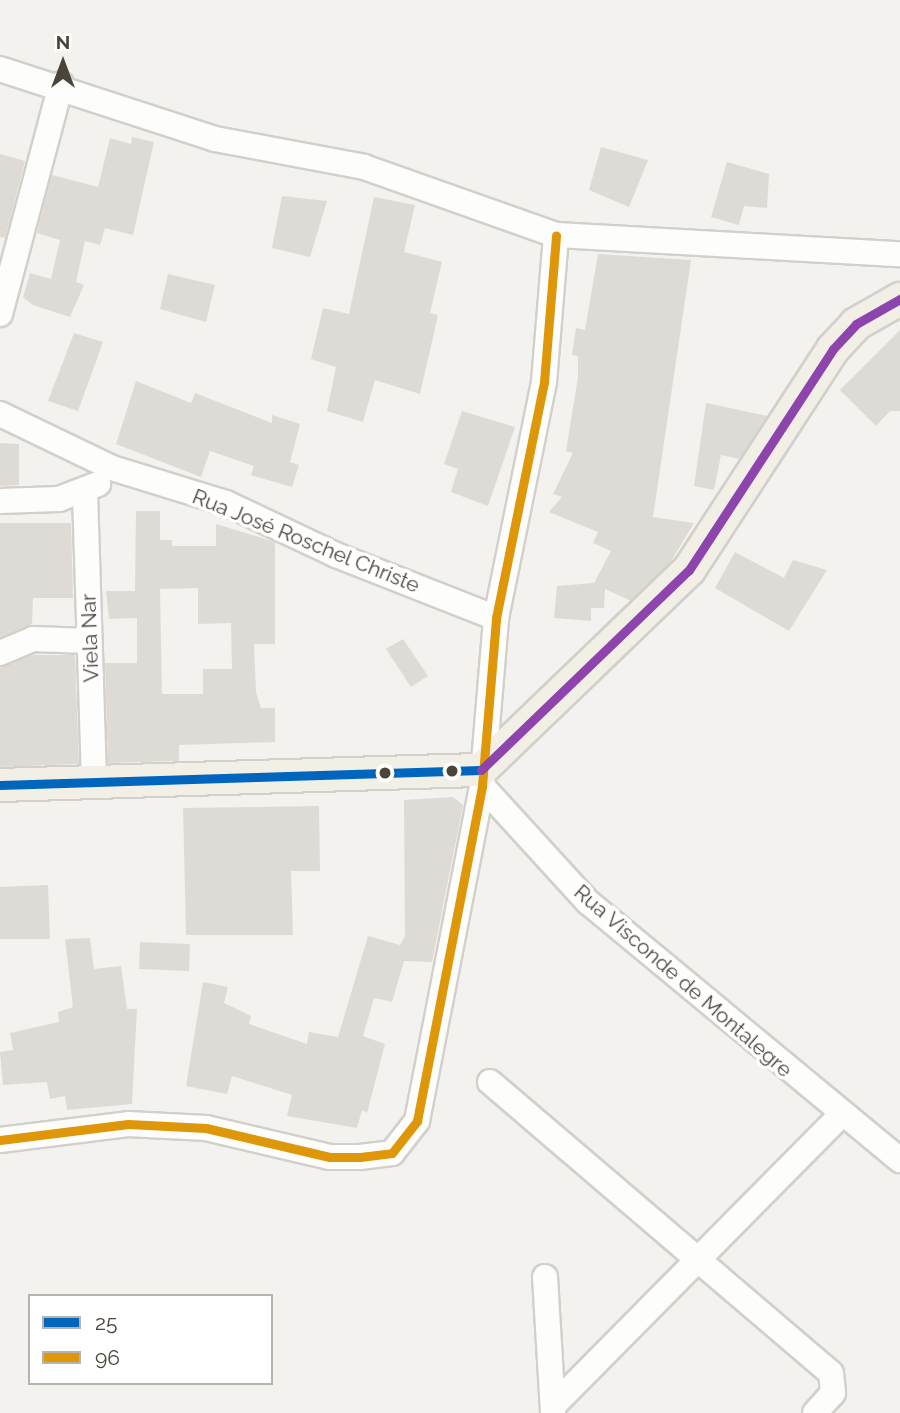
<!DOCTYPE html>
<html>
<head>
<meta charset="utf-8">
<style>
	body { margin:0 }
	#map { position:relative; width:900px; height:1413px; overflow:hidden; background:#f4f2ee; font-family:Raleway,sans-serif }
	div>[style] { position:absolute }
	.building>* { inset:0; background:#dedbd6 }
	.roads { filter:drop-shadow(2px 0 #d2d0cb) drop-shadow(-2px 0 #d2d0cb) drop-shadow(0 2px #d2d0cb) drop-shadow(0 -2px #d2d0cb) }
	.minor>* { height:24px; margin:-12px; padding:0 12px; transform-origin:12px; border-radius:12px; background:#fdfdfc }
	.major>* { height:32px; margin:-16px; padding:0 16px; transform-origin:16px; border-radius:16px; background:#f2efe6 }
	.bus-1>* { height:9px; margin:-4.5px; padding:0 4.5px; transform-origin:4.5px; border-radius:4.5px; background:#0065bd }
	.bus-2>* { height:9px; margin:-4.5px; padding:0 4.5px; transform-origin:4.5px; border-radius:4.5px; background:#dd9709 }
	.bus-3>* { height:9px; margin:-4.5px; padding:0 4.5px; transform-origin:4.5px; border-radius:4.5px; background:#8e44ad }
	.dots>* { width:19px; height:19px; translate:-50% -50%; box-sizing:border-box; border:4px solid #fff; border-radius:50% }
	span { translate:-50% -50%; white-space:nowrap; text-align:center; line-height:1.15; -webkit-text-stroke:7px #fff; paint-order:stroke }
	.street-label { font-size:21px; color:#4b4439 }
	.legend { position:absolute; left:28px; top:1294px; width:245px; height:91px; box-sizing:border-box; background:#fff; border:2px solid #b7b4b0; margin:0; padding:9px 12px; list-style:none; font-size:21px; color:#4b4439 }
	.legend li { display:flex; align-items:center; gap:14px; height:35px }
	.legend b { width:35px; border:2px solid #b7b4b0 }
	.north { position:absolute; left:28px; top:28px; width:70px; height:70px; -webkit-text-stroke:5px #fff; paint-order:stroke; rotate:0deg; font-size:19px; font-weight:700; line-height:28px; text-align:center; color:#4b4439 }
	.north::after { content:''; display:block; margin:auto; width:24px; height:32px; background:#4b4439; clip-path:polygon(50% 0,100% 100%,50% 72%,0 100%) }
</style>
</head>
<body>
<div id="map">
	<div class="building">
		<div style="clip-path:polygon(132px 137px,154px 142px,133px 235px,105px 228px,100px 245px,85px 241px,76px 282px,84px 285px,70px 317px,33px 305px,23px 297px,30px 273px,51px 279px,60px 240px,37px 233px,52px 175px,98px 187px,110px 138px,131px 144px)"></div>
		<div style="clip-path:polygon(601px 147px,648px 160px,629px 207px,589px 190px)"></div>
		<div style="clip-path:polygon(0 154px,25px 161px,5px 238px,0 237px)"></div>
		<div style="clip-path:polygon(727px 162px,769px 174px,767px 208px,744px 206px,739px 225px,711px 217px)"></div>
		<div style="clip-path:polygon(282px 196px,327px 201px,310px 257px,272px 248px)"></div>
		<div style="clip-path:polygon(374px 197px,415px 205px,404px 252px,442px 262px,430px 313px,438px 315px,420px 394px,375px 380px,363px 422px,327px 411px,336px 367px,311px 359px,323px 308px,349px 314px)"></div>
		<div style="clip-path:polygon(598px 254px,691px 260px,653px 517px,694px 523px,670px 563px,631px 601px,605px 589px,604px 608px,591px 608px,591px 621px,554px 618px,557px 586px,594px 583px,611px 551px,593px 543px,598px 532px,549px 512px,562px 497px,553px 494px,573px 453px,566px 451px,578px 377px,578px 356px,572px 355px,576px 328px,585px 330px)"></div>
		<div style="clip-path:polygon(168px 274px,215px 285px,206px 322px,160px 309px)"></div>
		<div style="clip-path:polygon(900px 330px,900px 411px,890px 411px,876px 426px,840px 390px)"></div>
		<div style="clip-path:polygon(74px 333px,103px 342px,78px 411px,48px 401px)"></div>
		<div style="clip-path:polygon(136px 381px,191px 403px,195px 393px,272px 423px,272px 415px,300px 424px,290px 462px,299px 465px,292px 487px,251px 475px,254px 466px,210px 451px,201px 477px,116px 444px)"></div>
		<div style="clip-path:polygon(706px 403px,768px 416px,739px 459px,721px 455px,714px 490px,694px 486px)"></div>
		<div style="clip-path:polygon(462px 411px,515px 427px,488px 506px,451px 492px,458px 469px,444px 464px)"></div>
		<div style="clip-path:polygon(0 443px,19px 444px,19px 485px,0 486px)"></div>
		<div style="clip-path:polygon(evenodd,136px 511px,160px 511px,160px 540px,172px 540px,172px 546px,216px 546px,216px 524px,275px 542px,275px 644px,254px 644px,256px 692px,261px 708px,275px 708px,275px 742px,179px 745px,179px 761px,108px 763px,105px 663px,137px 663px,137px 618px,109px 619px,106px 591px,135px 591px,136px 511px,198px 588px,198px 624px,231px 623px,232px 669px,203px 669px,203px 694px,162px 694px,160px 589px,198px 588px)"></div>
		<div style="clip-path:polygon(0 523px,71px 523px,73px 598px,33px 598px,32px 624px,0 637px)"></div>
		<div style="clip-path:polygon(735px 552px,784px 578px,793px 560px,827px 570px,789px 631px,715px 588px)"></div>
		<div style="clip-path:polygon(403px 639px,428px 676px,411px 687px,386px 649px)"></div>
		<div style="clip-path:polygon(33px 655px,75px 655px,79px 764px,0 767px,0 668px)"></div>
		<div style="clip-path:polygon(453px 797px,463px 805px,432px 962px,404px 961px,392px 1002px,374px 998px,363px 1036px,385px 1044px,367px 1113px,362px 1110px,357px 1128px,287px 1116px,292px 1095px,232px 1076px,227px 1094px,186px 1086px,203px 982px,228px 987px,224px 1003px,251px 1016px,249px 1024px,307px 1044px,309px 1032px,338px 1037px,368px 936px,400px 945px,405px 936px,404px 800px)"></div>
		<div style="clip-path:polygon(319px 806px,320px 871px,291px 871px,293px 935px,186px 935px,183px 808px)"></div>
		<div style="clip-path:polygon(48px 885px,50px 939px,0 939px,0 887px)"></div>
		<div style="clip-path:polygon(90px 938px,94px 969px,121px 966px,127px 1009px,137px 1009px,132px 1104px,67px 1110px,65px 1096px,50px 1099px,47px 1082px,3px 1085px,0 1052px,13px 1050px,10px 1033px,59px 1022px,58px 1012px,73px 1007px,65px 939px)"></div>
		<div style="clip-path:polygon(140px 942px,190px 944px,189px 971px,139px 969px)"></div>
	</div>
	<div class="roads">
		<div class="minor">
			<div style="left:0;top:69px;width:226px;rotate:18deg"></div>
			<div style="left:215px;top:139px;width:152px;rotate:10.6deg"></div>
			<div style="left:364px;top:167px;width:204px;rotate:19.5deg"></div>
			<div style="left:556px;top:235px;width:345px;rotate:3.2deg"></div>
			<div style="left:0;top:314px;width:238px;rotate:-75.1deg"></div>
			<div style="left:0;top:414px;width:124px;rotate:25.7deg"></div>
			<div style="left:112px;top:468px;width:119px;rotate:17.1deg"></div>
			<div style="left:226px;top:503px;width:122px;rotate:25.3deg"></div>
			<div style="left:336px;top:555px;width:172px;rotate:21.5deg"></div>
			<div style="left:85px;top:493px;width:291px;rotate:88.2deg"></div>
			<div style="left:0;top:501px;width:59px;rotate:-1.9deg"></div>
			<div style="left:59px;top:499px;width:42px;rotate:-21deg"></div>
			<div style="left:0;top:653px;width:36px;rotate:-23deg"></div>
			<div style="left:33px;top:639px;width:56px;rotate:2deg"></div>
			<div style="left:482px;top:786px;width:157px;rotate:47.6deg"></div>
			<div style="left:588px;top:902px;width:405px;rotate:39.6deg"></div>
			<div style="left:490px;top:1082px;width:448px;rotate:40.5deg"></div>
			<div style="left:831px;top:1373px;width:20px;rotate:84deg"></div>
			<div style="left:833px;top:1393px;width:27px;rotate:132deg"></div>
			<div style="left:0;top:1140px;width:129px;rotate:-7.1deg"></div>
			<div style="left:128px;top:1124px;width:78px;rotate:2.9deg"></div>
			<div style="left:206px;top:1128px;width:127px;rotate:13.2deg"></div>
			<div style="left:330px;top:1157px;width:30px"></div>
			<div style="left:360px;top:1157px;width:32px;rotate:-7deg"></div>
			<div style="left:392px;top:1153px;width:41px;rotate:-52deg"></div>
			<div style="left:417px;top:1121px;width:341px;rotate:-79deg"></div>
			<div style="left:482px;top:786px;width:169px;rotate:-85.2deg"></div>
			<div style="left:496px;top:618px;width:241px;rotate:-78.5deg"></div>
			<div style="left:544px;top:382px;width:147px;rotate:-85.3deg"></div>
			<div style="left:545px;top:1277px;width:136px;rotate:86.6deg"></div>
			<div style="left:553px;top:1406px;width:409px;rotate:-45.3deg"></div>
		</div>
		<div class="major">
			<div style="left:0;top:785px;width:481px;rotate:-1.8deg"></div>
			<div style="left:481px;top:770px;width:289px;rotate:-43.9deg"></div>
			<div style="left:689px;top:570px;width:264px;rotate:-56.9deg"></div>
			<div style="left:833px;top:349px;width:34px;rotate:-47deg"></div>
			<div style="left:856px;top:324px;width:51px;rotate:-29.6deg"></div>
		</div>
	</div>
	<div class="bus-1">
		<div style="left:0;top:785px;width:481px;rotate:-1.8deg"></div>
	</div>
	<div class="bus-2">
		<div style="left:0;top:1140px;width:129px;rotate:-7.1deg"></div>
		<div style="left:128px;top:1124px;width:78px;rotate:2.9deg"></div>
		<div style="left:206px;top:1128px;width:127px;rotate:13.2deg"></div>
		<div style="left:330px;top:1157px;width:30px"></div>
		<div style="left:360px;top:1157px;width:32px;rotate:-7deg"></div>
		<div style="left:392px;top:1153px;width:41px;rotate:-52deg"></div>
		<div style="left:417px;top:1121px;width:341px;rotate:-79deg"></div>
		<div style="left:482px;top:786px;width:169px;rotate:-85.2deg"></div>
		<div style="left:496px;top:618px;width:241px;rotate:-78.5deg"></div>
		<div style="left:544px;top:382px;width:147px;rotate:-85.3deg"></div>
	</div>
	<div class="bus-3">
		<div style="left:481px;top:770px;width:289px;rotate:-43.9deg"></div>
		<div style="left:689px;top:570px;width:264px;rotate:-56.9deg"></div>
		<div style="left:833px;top:349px;width:34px;rotate:-47deg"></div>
		<div style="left:856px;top:324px;width:51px;rotate:-29.6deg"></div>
	</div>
	<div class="dots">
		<div style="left:452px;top:771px;background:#4b4439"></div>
		<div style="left:385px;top:773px;background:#4b4439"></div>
	</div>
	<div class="street-label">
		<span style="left:306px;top:541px;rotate:22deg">Rua José Roschel Christe</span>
		<span style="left:90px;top:638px;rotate:-92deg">Viela Nar</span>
		<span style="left:683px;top:981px;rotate:41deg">Rua Visconde de Montalegre</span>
	</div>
	<ul class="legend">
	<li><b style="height:9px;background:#0065bd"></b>25</li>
	<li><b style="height:9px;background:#dd9709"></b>96</li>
	</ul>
	<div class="north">N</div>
</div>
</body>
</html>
